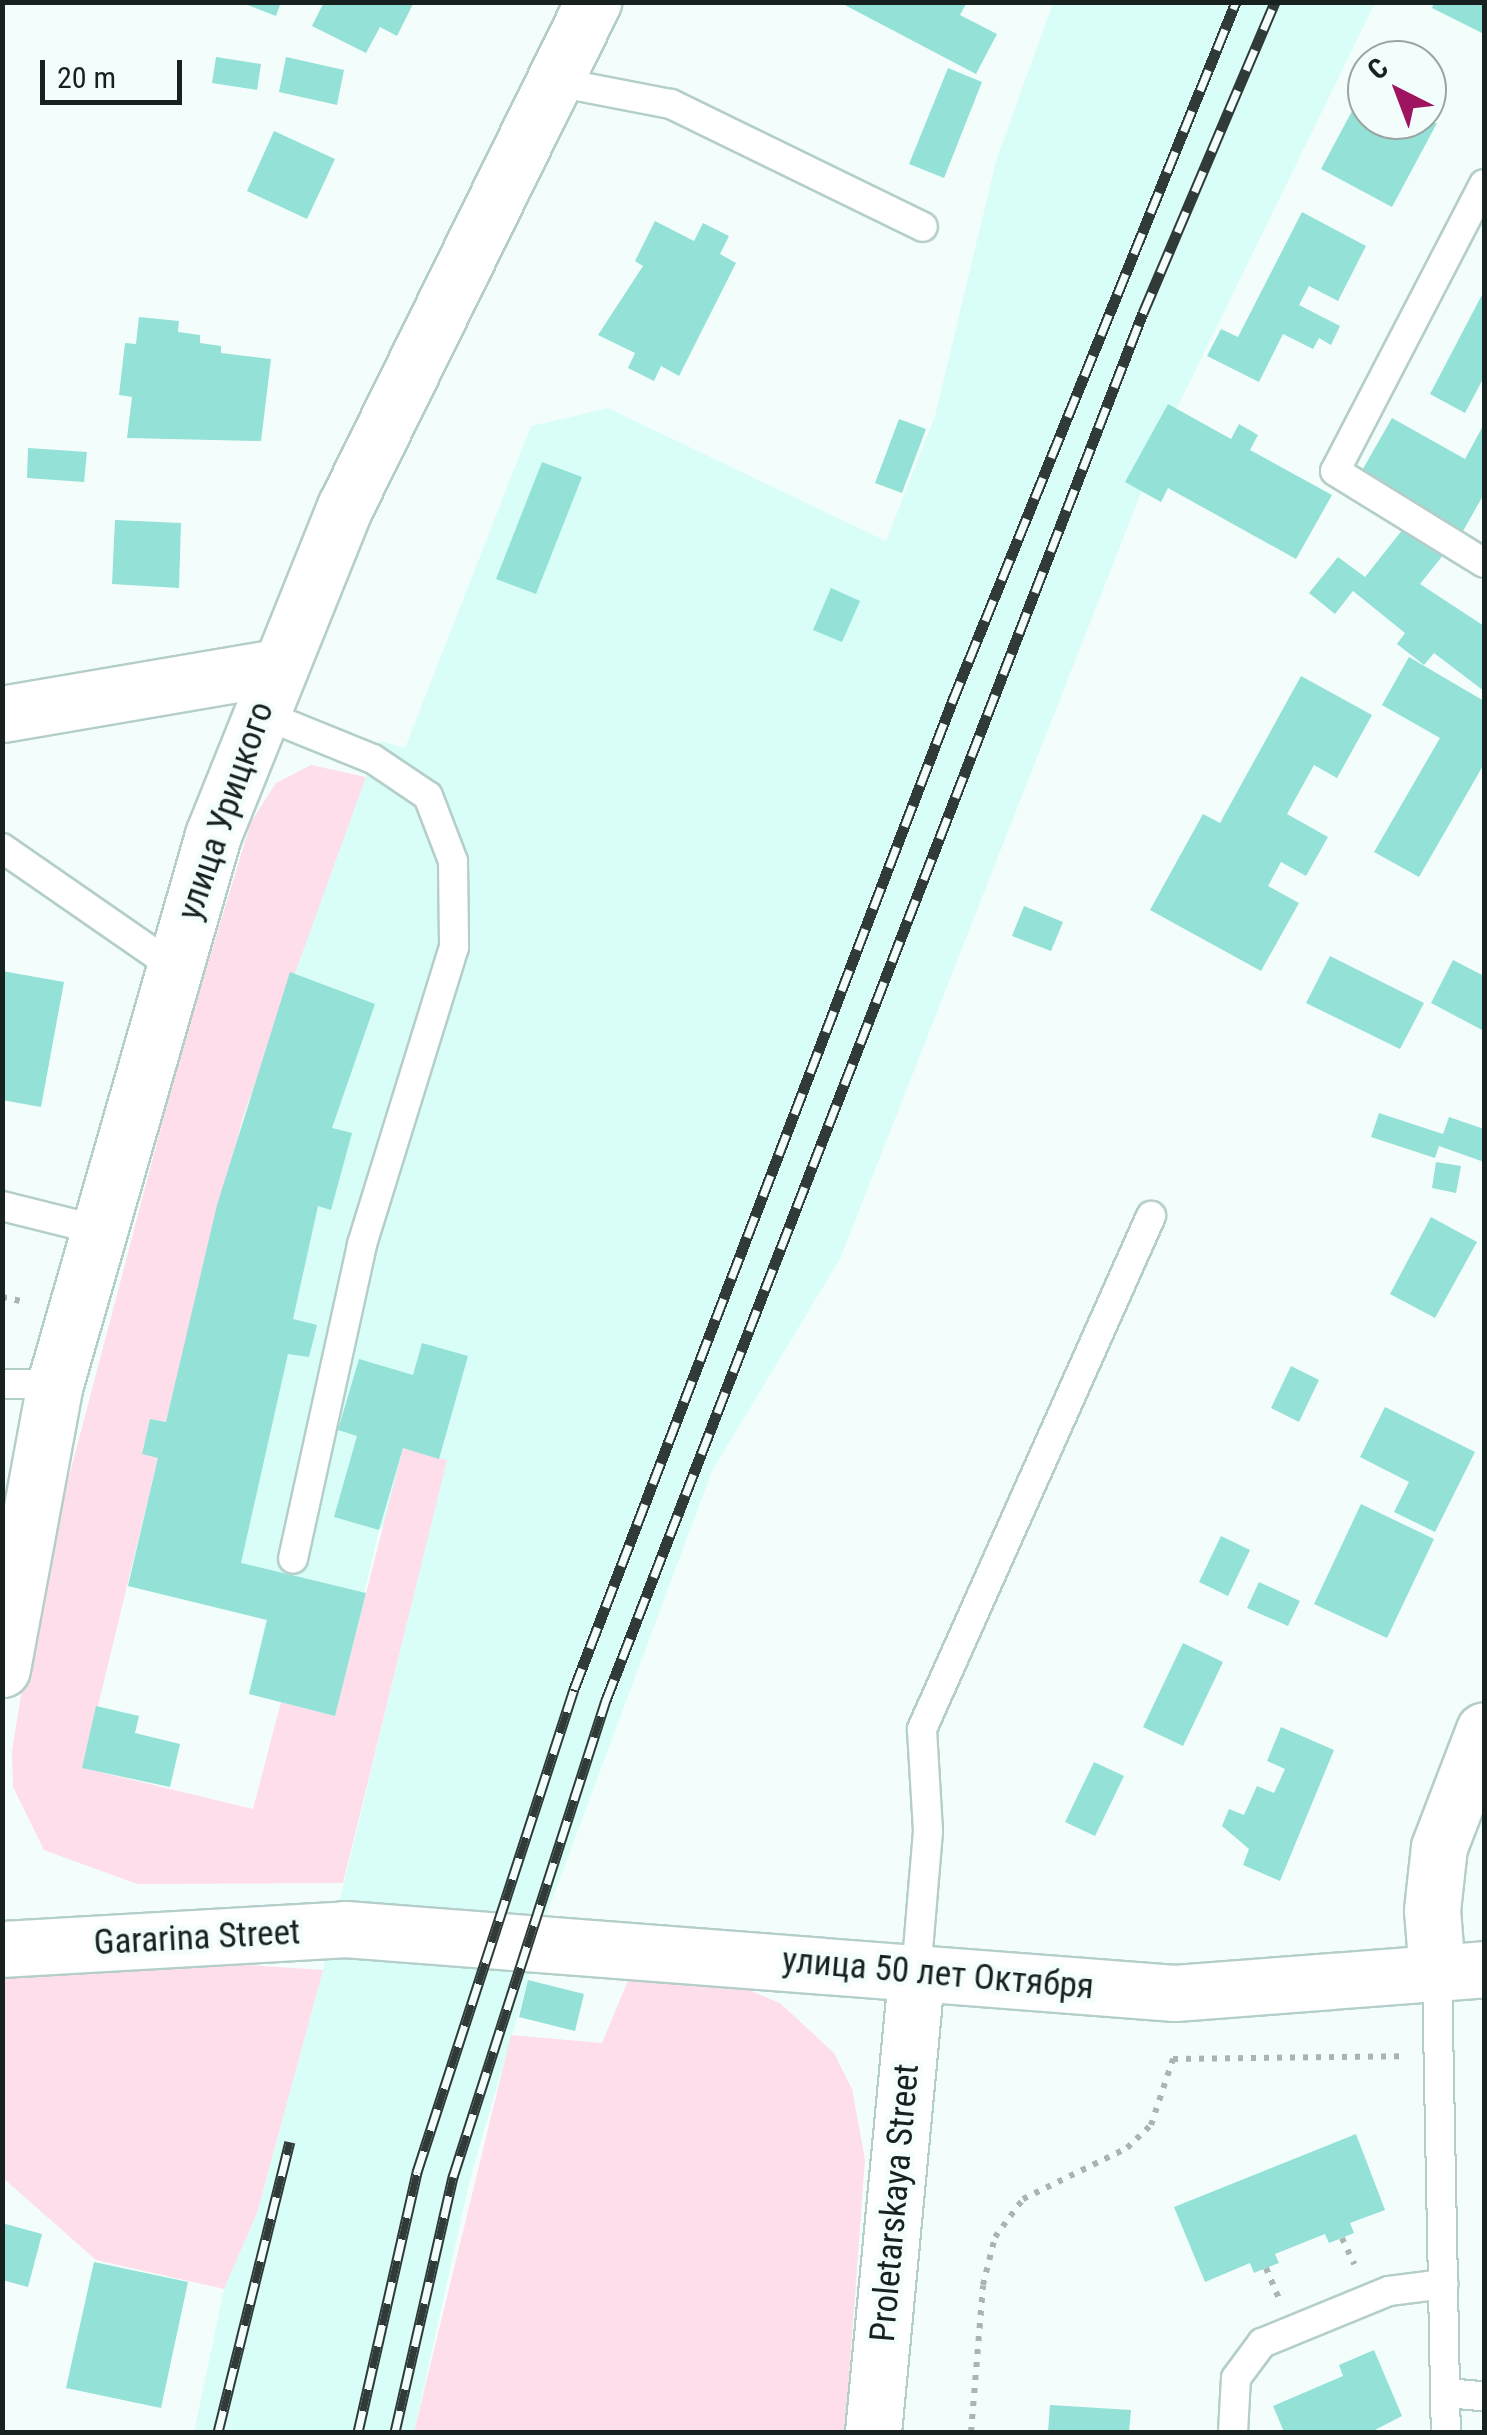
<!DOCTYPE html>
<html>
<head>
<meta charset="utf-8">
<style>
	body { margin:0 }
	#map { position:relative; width:1487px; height:2435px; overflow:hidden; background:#f3fefc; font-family:"Roboto Condensed",sans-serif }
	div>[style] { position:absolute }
	.built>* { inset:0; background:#d9fef8 }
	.green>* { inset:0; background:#fedeea }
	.building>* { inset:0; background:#93e1d7 }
	.path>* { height:6px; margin-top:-3px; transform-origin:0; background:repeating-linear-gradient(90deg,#aab4b2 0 5px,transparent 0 13px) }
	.roads { filter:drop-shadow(2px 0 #b4ceca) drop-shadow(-2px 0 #b4ceca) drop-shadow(0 2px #b4ceca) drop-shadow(0 -2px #b4ceca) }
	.service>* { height:28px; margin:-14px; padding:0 14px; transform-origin:14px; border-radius:14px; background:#fff }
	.minor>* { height:55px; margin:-27.5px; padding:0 27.5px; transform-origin:27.5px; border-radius:27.5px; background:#fff }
	.tertiary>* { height:55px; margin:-27.5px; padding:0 27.5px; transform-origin:27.5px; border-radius:27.5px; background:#fff }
	.secondary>* { height:55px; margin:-27.5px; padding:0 27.5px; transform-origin:27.5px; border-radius:27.5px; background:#fff }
	.rail>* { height:11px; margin-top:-5.5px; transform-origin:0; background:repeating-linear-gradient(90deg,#f3fefc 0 22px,#303a38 0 44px); box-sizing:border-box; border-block:2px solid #303a38 }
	span { translate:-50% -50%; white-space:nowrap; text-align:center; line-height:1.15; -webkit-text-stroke:9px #f3fefc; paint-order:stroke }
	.street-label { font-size:35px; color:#17211f }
	.frame { position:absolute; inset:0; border:5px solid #17211f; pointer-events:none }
	.north { position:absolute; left:1347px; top:40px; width:100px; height:100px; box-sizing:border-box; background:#f3fefc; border:2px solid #9ba6a4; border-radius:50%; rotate:318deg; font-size:28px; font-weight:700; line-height:40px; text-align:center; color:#17211f }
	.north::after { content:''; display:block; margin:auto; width:35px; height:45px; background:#9e1461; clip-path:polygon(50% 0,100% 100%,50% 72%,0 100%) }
	.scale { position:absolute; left:40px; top:60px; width:142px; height:45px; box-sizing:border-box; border:5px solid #17211f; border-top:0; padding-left:12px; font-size:30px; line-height:35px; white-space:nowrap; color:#17211f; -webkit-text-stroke:8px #f3fefc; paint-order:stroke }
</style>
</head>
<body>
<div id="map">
	<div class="built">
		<div style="clip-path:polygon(1053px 3px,1375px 3px,1163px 437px,840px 1259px,712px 1471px,549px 1908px,470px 2179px,414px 2432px,194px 2432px,224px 2289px,257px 2213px,323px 1970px,446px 1461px,379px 1530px,335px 1716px,249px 1694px,266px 1620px,128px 1586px,157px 1458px,142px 1454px,150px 1419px,165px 1422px,217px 1205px,290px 972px,380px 741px,405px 748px,531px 426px,608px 408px,886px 541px,935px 416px,996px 161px)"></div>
	</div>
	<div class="green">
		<div style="clip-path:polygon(311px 765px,366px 777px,243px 1117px,166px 1422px,150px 1419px,142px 1453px,158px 1458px,83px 1768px,253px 1809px,281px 1702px,335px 1716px,403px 1448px,447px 1460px,343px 1883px,137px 1884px,44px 1850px,13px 1787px,12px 1751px,36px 1602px,180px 1055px,251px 822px,276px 783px)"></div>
		<div style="clip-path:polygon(247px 1965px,323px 1970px,257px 2213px,224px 2289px,96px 2260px,3px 2178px,3px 1977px)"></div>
		<div style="clip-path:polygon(629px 1978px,744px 1988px,780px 2003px,834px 2053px,852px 2089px,865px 2160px,845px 2432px,414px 2432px,511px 2035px,602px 2043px)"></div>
	</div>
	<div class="building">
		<div style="clip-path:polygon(240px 2px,281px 2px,276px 16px)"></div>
		<div style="clip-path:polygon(324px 2px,414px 2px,397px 36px,380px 27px,366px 53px,312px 26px)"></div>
		<div style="clip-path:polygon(839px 2px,967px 2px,960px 15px,997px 34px,976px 74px)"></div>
		<div style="clip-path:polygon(1434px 2px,1484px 2px,1484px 34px,1432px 8px)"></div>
		<div style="clip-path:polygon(216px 57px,261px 64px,257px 90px,212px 83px)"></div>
		<div style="clip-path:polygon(286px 57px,344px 70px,337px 105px,279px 92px)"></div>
		<div style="clip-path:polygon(948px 68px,982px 82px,944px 178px,909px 164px)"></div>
		<div style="clip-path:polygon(1367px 83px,1367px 120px,1437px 123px,1392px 207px,1321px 169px)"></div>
		<div style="clip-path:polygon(274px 131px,335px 159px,307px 219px,247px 191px)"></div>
		<div style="clip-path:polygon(1302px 212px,1366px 246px,1338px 301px,1309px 286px,1299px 305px,1340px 326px,1331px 345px,1319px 338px,1313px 349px,1283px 334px,1259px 382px,1207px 356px,1221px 329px,1238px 337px)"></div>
		<div style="clip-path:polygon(655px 221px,694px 241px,703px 223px,729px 236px,720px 254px,736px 263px,679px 376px,661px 366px,654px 381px,628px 368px,635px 353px,598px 335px,643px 266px,635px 261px)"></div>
		<div style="clip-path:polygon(1484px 291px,1484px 377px,1465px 413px,1430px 394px)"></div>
		<div style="clip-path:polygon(139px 317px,179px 321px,178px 332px,200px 335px,200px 343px,221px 346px,221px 353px,271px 359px,261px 441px,127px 438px,132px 397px,119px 395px,125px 343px,136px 344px)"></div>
		<div style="clip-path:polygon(1168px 404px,1231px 439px,1239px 424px,1258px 435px,1250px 450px,1332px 495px,1296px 559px,1168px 488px,1161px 502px,1125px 482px)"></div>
		<div style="clip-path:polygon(1392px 418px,1465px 459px,1484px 424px,1484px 494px,1463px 531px,1360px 474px)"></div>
		<div style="clip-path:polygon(899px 419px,926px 429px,902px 493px,875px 483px)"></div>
		<div style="clip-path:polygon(28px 448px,87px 452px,84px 482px,27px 478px)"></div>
		<div style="clip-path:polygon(542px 462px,582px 477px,536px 594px,496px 579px)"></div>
		<div style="clip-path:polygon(115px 520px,181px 523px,179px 588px,112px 584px)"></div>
		<div style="clip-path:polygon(1407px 524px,1444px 554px,1420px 584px,1484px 626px,1484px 691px,1434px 653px,1424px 665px,1397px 644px,1405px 633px,1353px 591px,1335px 614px,1309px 593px,1338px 557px,1365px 577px)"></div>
		<div style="clip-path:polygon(831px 588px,860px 601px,842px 642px,813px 630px)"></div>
		<div style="clip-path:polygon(1409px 657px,1484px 701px,1484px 764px,1419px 877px,1374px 852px,1440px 738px,1382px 705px)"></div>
		<div style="clip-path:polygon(1301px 676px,1372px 715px,1337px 778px,1314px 765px,1287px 814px,1328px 837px,1306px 876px,1281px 862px,1268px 886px,1299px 903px,1261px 971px,1150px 910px,1203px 814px,1220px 823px)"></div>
		<div style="clip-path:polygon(1024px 906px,1063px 922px,1051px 951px,1012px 936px)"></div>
		<div style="clip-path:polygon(1330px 956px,1424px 1003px,1400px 1049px,1306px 1003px)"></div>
		<div style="clip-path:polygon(1453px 960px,1484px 976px,1484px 1031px,1431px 1003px)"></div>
		<div style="clip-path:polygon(2px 971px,64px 982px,41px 1107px,2px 1100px)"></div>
		<div style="clip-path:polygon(290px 972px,375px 1004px,332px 1128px,352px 1133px,331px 1210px,318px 1206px,293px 1319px,317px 1325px,309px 1357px,288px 1354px,241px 1563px,366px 1593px,335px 1716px,249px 1694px,267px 1620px,128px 1586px,158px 1458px,142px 1454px,150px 1419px,166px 1422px,217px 1205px)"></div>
		<div style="clip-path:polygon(1379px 1113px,1443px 1134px,1449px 1117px,1484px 1129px,1484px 1162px,1439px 1146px,1435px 1158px,1371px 1137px)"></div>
		<div style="clip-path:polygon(1436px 1162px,1461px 1166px,1456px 1193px,1432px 1188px)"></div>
		<div style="clip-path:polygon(1431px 1217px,1477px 1242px,1435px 1318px,1390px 1294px)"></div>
		<div style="clip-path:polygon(422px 1343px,468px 1356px,439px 1459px,403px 1448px,379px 1530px,334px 1517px,357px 1436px,338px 1430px,359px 1359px,413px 1375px)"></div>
		<div style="clip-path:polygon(1291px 1366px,1319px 1380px,1299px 1422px,1271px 1408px)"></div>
		<div style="clip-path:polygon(1385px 1407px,1475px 1452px,1435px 1532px,1394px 1512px,1409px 1482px,1360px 1457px)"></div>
		<div style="clip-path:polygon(1361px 1504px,1434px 1539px,1387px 1638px,1314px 1604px)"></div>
		<div style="clip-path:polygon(1221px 1536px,1250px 1550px,1228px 1596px,1199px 1582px)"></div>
		<div style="clip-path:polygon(1259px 1582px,1300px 1601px,1288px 1626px,1247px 1608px)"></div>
		<div style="clip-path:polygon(1183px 1643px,1223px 1662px,1183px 1746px,1143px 1727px)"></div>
		<div style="clip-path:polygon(96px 1706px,139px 1716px,135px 1733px,180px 1744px,170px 1787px,82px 1768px)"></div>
		<div style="clip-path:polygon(1281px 1727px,1334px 1750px,1280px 1881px,1243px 1865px,1249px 1849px,1222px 1826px,1229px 1809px,1244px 1815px,1257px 1786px,1274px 1793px,1285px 1769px,1267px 1761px)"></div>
		<div style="clip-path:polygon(1094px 1762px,1124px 1776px,1095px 1836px,1065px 1822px)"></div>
		<div style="clip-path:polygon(528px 1980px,584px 1994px,575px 2031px,519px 2017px)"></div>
		<div style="clip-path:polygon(1356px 2134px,1385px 2210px,1350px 2223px,1354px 2233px,1329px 2243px,1325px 2234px,1275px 2254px,1279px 2263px,1266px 2268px,1254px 2273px,1250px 2263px,1205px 2282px,1174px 2207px)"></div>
		<div style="clip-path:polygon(2px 2223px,42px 2234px,28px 2287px,2px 2280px)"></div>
		<div style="clip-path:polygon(94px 2262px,188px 2282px,161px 2408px,66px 2388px)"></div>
		<div style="clip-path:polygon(1374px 2350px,1402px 2416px,1371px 2432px,1284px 2432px,1273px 2406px,1343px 2376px,1339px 2365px)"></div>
		<div style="clip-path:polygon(1050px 2405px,1131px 2410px,1129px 2432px,1048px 2432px)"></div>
	</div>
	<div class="path">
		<div style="left:2px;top:1297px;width:25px;rotate:12deg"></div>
		<div style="left:1342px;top:2238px;width:29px;rotate:65deg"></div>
		<div style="left:1266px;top:2268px;width:34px;rotate:67deg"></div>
		<div style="left:971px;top:2432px;width:147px;rotate:-85.3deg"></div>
		<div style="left:983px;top:2285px;width:49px;rotate:-76deg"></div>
		<div style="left:995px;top:2237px;width:47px;rotate:-53.6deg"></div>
		<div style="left:1023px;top:2199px;width:116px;rotate:-26.1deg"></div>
		<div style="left:1127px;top:2148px;width:33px;rotate:-44deg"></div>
		<div style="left:1151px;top:2125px;width:70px;rotate:-71.6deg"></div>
		<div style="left:1173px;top:2059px;width:230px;rotate:-0.7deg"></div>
	</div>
	<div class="roads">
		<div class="service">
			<div style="left:551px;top:81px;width:122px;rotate:10.9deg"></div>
			<div style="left:671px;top:104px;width:280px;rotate:26deg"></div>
			<div style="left:1484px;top:184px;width:323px;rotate:117.4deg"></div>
			<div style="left:1335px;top:471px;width:175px;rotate:31.7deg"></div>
			<div style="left:257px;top:712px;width:125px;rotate:22.1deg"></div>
			<div style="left:373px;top:759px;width:66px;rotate:33.9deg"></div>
			<div style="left:428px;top:796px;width:70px;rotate:69deg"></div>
			<div style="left:453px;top:861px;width:86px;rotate:89.3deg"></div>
			<div style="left:454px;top:947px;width:312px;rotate:107.2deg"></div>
			<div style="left:362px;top:1245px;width:321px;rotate:102.4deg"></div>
			<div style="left:2px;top:848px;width:209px;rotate:34.7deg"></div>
			<div style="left:2px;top:1206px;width:99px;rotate:14deg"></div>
			<div style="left:2px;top:1384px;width:53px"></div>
			<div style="left:1437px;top:1973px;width:459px;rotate:88.9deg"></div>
			<div style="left:916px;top:1974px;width:144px;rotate:-85.2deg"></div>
			<div style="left:928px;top:1831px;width:102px;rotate:-93.4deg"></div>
			<div style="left:922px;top:1729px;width:562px;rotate:-65.94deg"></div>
			<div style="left:1446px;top:2393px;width:38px;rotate:5deg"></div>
			<div style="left:1233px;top:2432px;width:54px;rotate:-86.8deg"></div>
			<div style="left:1236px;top:2378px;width:44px;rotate:-53.4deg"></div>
			<div style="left:1262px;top:2343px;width:137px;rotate:-22.3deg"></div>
			<div style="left:1389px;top:2291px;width:55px;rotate:-7.3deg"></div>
		</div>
		<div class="minor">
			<div style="left:2px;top:714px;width:279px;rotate:-9.7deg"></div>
		</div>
		<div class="tertiary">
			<div style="left:2px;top:1669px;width:290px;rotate:-79.5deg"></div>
			<div style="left:55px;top:1384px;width:571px;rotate:-73.94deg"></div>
			<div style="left:213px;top:835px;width:354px;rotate:-68.1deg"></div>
			<div style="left:345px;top:507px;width:563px;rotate:-63.84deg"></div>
			<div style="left:1437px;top:1973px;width:63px;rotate:-94.5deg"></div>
			<div style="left:1432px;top:1910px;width:63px;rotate:-83.7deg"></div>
			<div style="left:1439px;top:1847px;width:125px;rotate:-69deg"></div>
			<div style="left:873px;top:2432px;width:460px;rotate:-84.6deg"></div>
		</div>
		<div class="secondary">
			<div style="left:2px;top:1949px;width:344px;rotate:-3.3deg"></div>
			<div style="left:345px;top:1929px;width:832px;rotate:4.41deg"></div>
			<div style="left:1175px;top:1993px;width:310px;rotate:-4.4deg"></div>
		</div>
	</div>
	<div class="rail">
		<div style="left:218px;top:2432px;width:299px;rotate:-76.1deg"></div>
		<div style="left:358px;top:2432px;width:267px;rotate:-77.2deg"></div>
		<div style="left:417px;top:2172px;width:508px;rotate:-71.99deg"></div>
		<div style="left:574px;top:1689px;width:1057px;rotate:-69.04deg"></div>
		<div style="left:952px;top:702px;width:755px;rotate:-67.92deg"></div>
		<div style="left:395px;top:2432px;width:262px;rotate:-77.2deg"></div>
		<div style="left:453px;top:2177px;width:501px;rotate:-72.22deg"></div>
		<div style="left:606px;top:1700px;width:1487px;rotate:-68.84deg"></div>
		<div style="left:1143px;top:313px;width:338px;rotate:-67deg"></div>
	</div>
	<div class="street-label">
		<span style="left:226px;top:811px;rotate:-71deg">улица Урицкого</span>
		<span style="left:197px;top:1938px;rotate:-3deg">Gararina Street</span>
		<span style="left:938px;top:1974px;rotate:5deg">улица 50 лет Октября</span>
		<span style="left:895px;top:2203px;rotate:-85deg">Proletarskaya Street</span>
	</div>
	<div class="frame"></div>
	<div class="north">С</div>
	<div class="scale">20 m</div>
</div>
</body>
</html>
